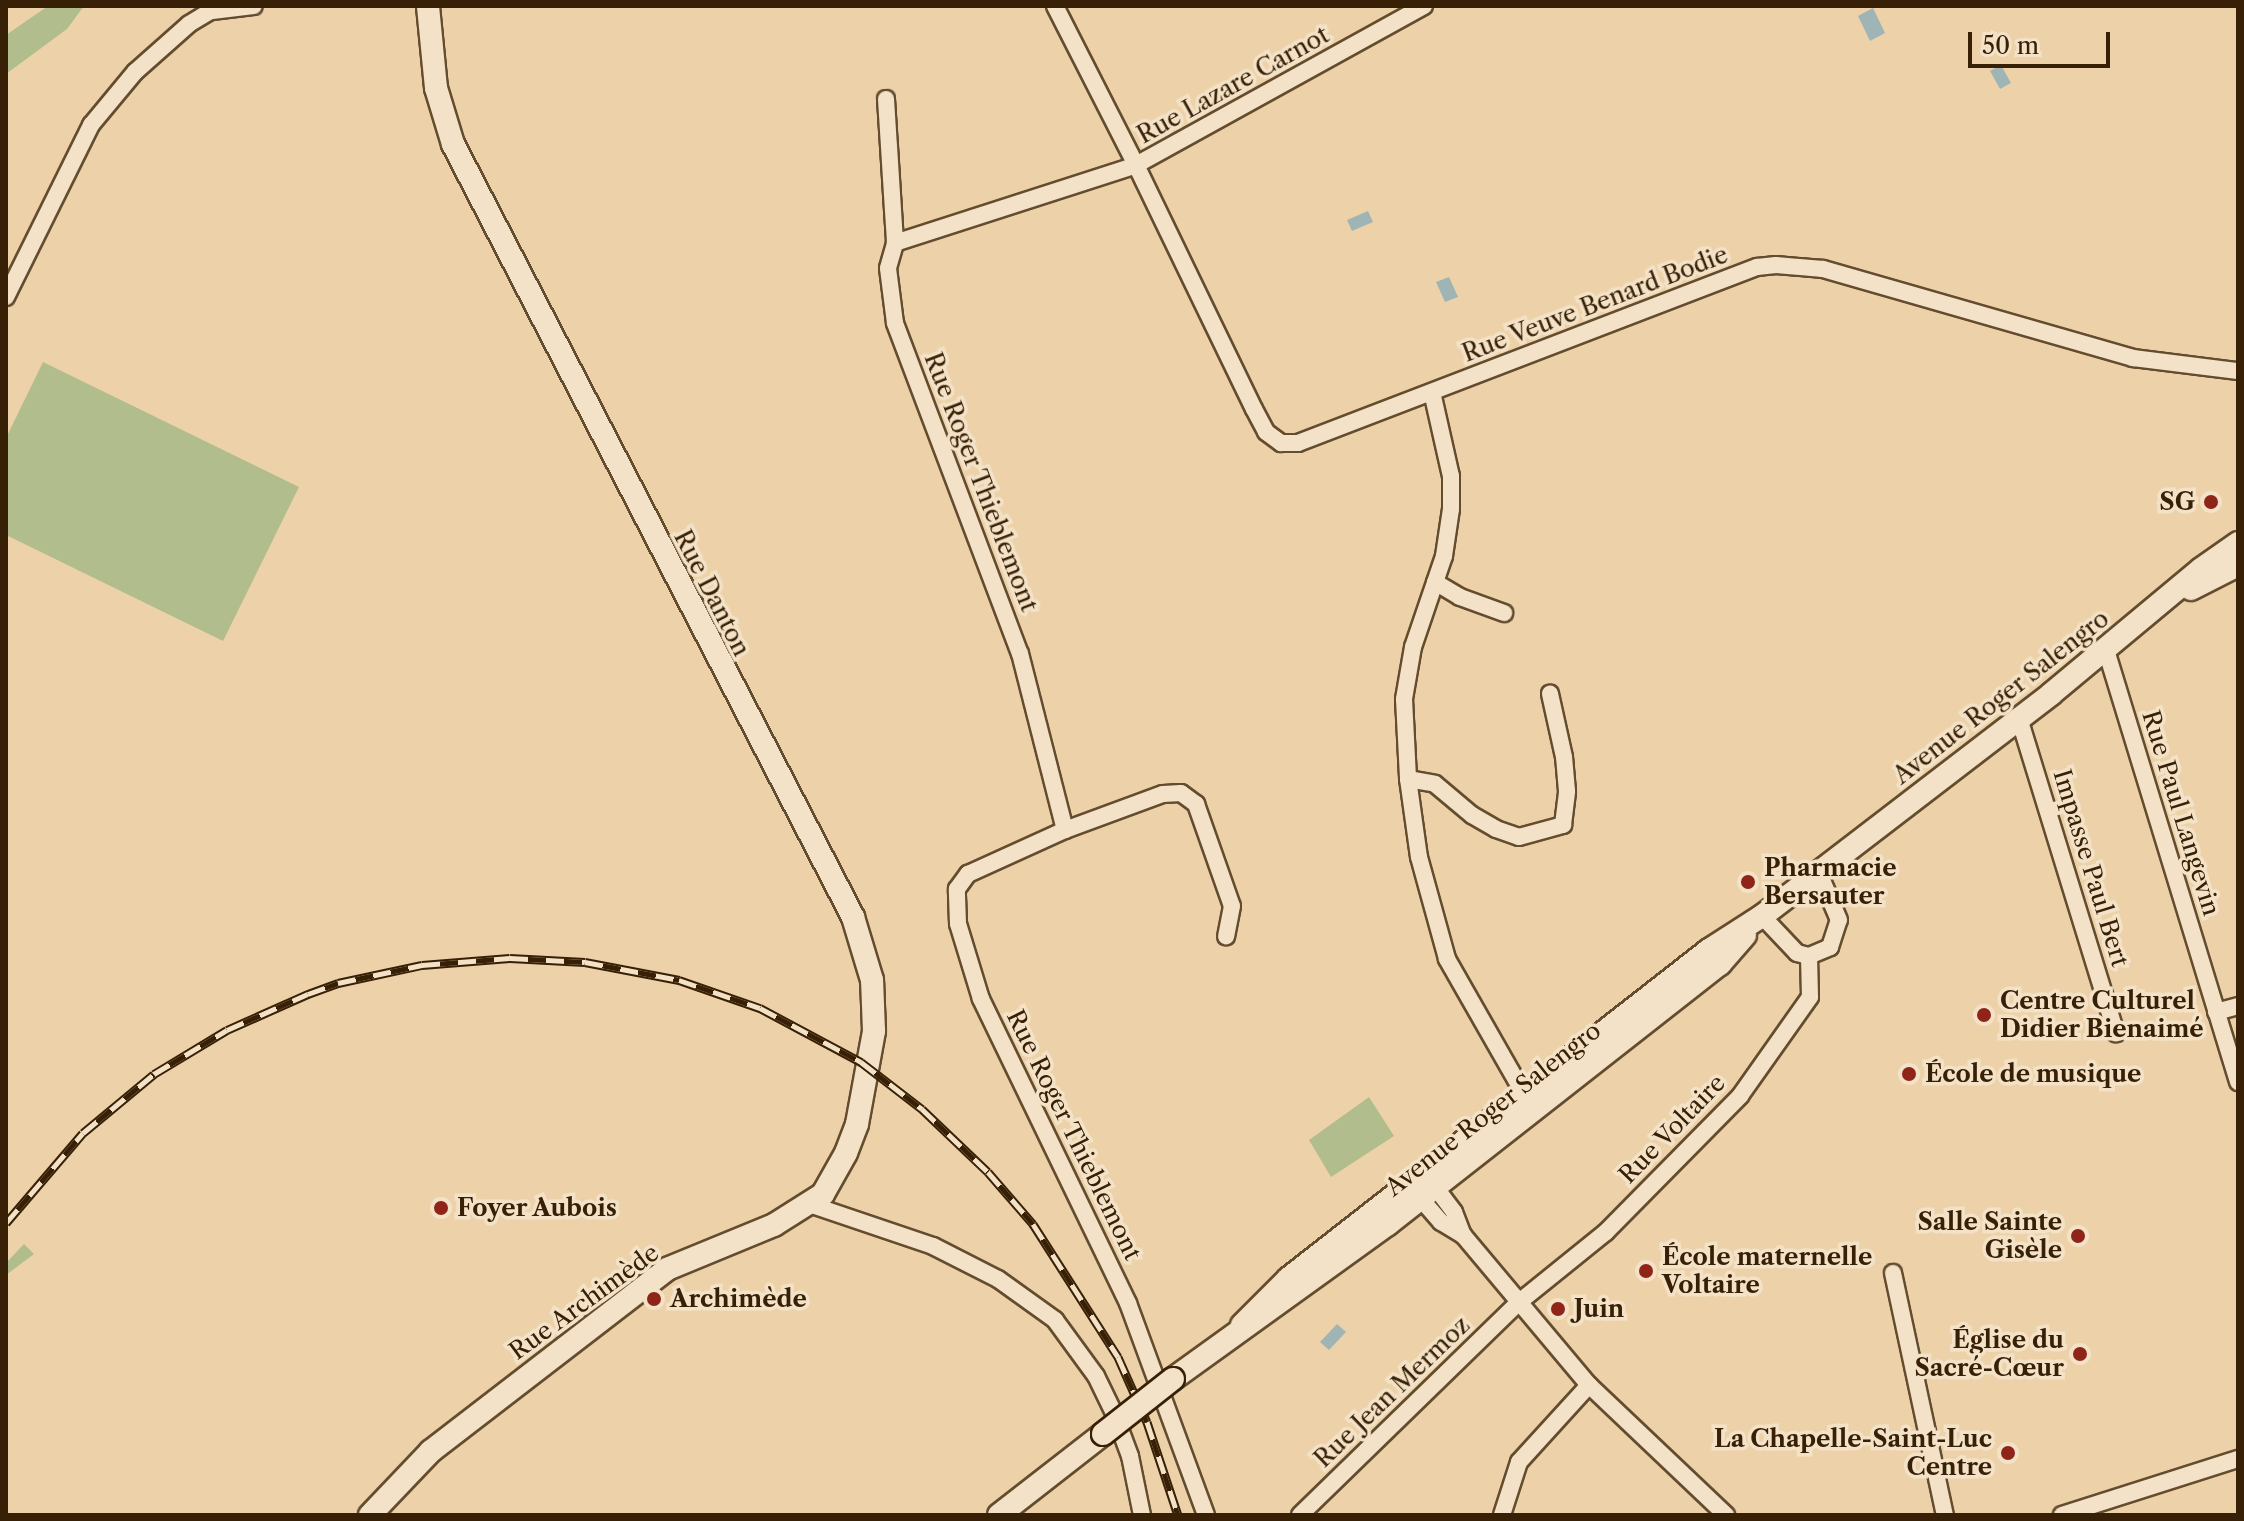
<!DOCTYPE html>
<html>
<head>
<meta charset="utf-8">
<style>
	body { margin:0 }
	#map { position:relative; width:2244px; height:1521px; overflow:hidden; background:#edd2a9; font-family:"Libre Caslon Text",serif }
	div>[style] { position:absolute }
	.green>* { inset:0; background:#b2bd8d }
	.water>* { inset:0; background:#9fb4b5 }
	.roads { filter:drop-shadow(2px 0 #644c2e) drop-shadow(-2px 0 #644c2e) drop-shadow(0 2px #644c2e) drop-shadow(0 -2px #644c2e) }
	.street>* { height:16px; margin:-8px; padding:0 8px; transform-origin:8px; border-radius:8px; background:#f3e2c7 }
	.secondary>* { height:22px; margin:-11px; padding:0 11px; transform-origin:11px; border-radius:11px; background:#f3e2c7 }
	.rail>* { height:9px; margin-top:-4.5px; transform-origin:0; background:repeating-linear-gradient(90deg,#f3e2c7 0 18px,#372005 0 36px); box-sizing:border-box; border-block:2px solid #372005 }
	.bridges { filter:drop-shadow(2px 0 #372005) drop-shadow(-2px 0 #372005) drop-shadow(0 2px #372005) drop-shadow(0 -2px #372005) }
	.secondary-bridge>* { height:22px; margin:-11px; padding:0 11px; transform-origin:11px; border-radius:11px; background:#f3e2c7 }
	.dots>* { width:22px; height:22px; translate:-50% -50%; box-sizing:border-box; border:4px solid #f3e2c7; border-radius:50% }
	span { translate:-50% -50%; white-space:nowrap; text-align:center; line-height:1.15; -webkit-text-stroke:7px #f3e2c7; paint-order:stroke }
	.street-label { font-size:24px; color:#372005 }
	.poi-label { font-size:24px; color:#372005; font-weight:700 }
	.right { translate:-100% -50%; text-align:right }
	.left { translate:0 -50%; text-align:left }
	.frame { position:absolute; inset:0; border:8px solid #372005; pointer-events:none }
	.scale { position:absolute; left:1968px; top:32px; width:142px; height:36px; box-sizing:border-box; border:4px solid #372005; border-top:0; padding-left:10px; font-size:24px; line-height:28px; white-space:nowrap; color:#372005; -webkit-text-stroke:6px #f3e2c7; paint-order:stroke }
</style>
</head>
<body>
<div id="map">
	<div class="green">
		<div style="clip-path:polygon(48px 6px,84px 6px,67px 29px,6px 74px,6px 35px)"></div>
		<div style="clip-path:polygon(43px 362px,299px 487px,223px 641px,6px 535px,6px 438px)"></div>
		<div style="clip-path:polygon(1369px 1097px,1394px 1136px,1331px 1177px,1309px 1140px)"></div>
		<div style="clip-path:polygon(24px 1244px,34px 1254px,6px 1275px,6px 1263px)"></div>
	</div>
	<div class="water">
		<div style="clip-path:polygon(1873px 8px,1885px 33px,1870px 41px,1858px 16px)"></div>
		<div style="clip-path:polygon(2001px 65px,2011px 83px,2000px 89px,1990px 71px)"></div>
		<div style="clip-path:polygon(1368px 211px,1373px 222px,1352px 231px,1347px 220px)"></div>
		<div style="clip-path:polygon(1449px 277px,1458px 297px,1445px 302px,1436px 282px)"></div>
		<div style="clip-path:polygon(1337px 1324px,1346px 1332px,1329px 1350px,1320px 1342px)"></div>
	</div>
	<div class="roads">
		<div class="street">
			<div style="left:1055px;top:6px;width:178px;rotate:63deg"></div>
			<div style="left:1136px;top:165px;width:329px;rotate:-28.9deg"></div>
			<div style="left:212px;top:11px;width:42px;rotate:-6.8deg"></div>
			<div style="left:886px;top:99px;width:144px;rotate:86.4deg"></div>
			<div style="left:6px;top:297px;width:192px;rotate:-63.7deg"></div>
			<div style="left:91px;top:125px;width:69px;rotate:-50.3deg"></div>
			<div style="left:135px;top:72px;width:72px;rotate:-41.6deg"></div>
			<div style="left:189px;top:24px;width:35px;rotate:-31deg"></div>
			<div style="left:1432px;top:392px;width:86px;rotate:77.3deg"></div>
			<div style="left:1451px;top:476px;width:33px;rotate:90deg"></div>
			<div style="left:1451px;top:509px;width:48px;rotate:98.5deg"></div>
			<div style="left:1444px;top:556px;width:96px;rotate:108.8deg"></div>
			<div style="left:1413px;top:647px;width:53px;rotate:99.8deg"></div>
			<div style="left:1404px;top:699px;width:80px;rotate:87.1deg"></div>
			<div style="left:1408px;top:779px;width:79px;rotate:82deg"></div>
			<div style="left:1419px;top:857px;width:106px;rotate:74.6deg"></div>
			<div style="left:1447px;top:959px;width:166px;rotate:60.3deg"></div>
			<div style="left:1435px;top:582px;width:29px;rotate:31deg"></div>
			<div style="left:1460px;top:597px;width:47px;rotate:20deg"></div>
			<div style="left:2106px;top:650px;width:452px;rotate:73deg"></div>
			<div style="left:2019px;top:718px;width:330px;rotate:72.9deg"></div>
			<div style="left:1408px;top:779px;width:27px;rotate:10deg"></div>
			<div style="left:1435px;top:784px;width:48px;rotate:40deg"></div>
			<div style="left:1472px;top:815px;width:28px;rotate:30deg"></div>
			<div style="left:1496px;top:829px;width:24px;rotate:19deg"></div>
			<div style="left:1519px;top:837px;width:46px;rotate:-15.3deg"></div>
			<div style="left:1563px;top:825px;width:34px;rotate:-83deg"></div>
			<div style="left:1567px;top:791px;width:34px;rotate:-95deg"></div>
			<div style="left:1564px;top:757px;width:65px;rotate:-102.5deg"></div>
			<div style="left:1065px;top:830px;width:182px;rotate:-104.3deg"></div>
			<div style="left:1020px;top:654px;width:354px;rotate:-110.7deg"></div>
			<div style="left:895px;top:323px;width:55px;rotate:-97.3deg"></div>
			<div style="left:888px;top:268px;width:26px;rotate:-74deg"></div>
			<div style="left:895px;top:243px;width:253px;rotate:-17.9deg"></div>
			<div style="left:1136px;top:165px;width:271px;rotate:64.2deg"></div>
			<div style="left:1254px;top:409px;width:26px;rotate:62deg"></div>
			<div style="left:1266px;top:432px;width:19px;rotate:36deg"></div>
			<div style="left:1281px;top:443px;width:17px"></div>
			<div style="left:1298px;top:443px;width:492px;rotate:-21deg"></div>
			<div style="left:1757px;top:267px;width:19px;rotate:-6deg"></div>
			<div style="left:1776px;top:265px;width:47px;rotate:4.9deg"></div>
			<div style="left:1823px;top:269px;width:323px;rotate:16deg"></div>
			<div style="left:2133px;top:358px;width:106px;rotate:7.1deg"></div>
			<div style="left:1762px;top:916px;width:51px;rotate:46.6deg"></div>
			<div style="left:1797px;top:953px;width:12px;rotate:14deg"></div>
			<div style="left:1809px;top:956px;width:23px;rotate:-23deg"></div>
			<div style="left:1830px;top:947px;width:28px;rotate:-72deg"></div>
			<div style="left:1839px;top:920px;width:51px;rotate:-113.1deg"></div>
			<div style="left:2216px;top:1012px;width:23px;rotate:-15deg"></div>
			<div style="left:1430px;top:1180px;width:40px;rotate:53deg"></div>
			<div style="left:1454px;top:1212px;width:25px;rotate:69deg"></div>
			<div style="left:1463px;top:1235px;width:196px;rotate:50deg"></div>
			<div style="left:1589px;top:1385px;width:189px;rotate:43.5deg"></div>
			<div style="left:1414px;top:1191px;width:41px;rotate:48.9deg"></div>
			<div style="left:1441px;top:1222px;width:26px;rotate:31deg"></div>
			<div style="left:809px;top:1204px;width:131px;rotate:18.7deg"></div>
			<div style="left:933px;top:1246px;width:73px;rotate:26.9deg"></div>
			<div style="left:998px;top:1279px;width:70px;rotate:35.7deg"></div>
			<div style="left:1055px;top:1320px;width:69px;rotate:53.8deg"></div>
			<div style="left:1096px;top:1376px;width:41px;rotate:64.1deg"></div>
			<div style="left:1114px;top:1413px;width:46px;rotate:69.6deg"></div>
			<div style="left:1130px;top:1456px;width:60px;rotate:78.5deg"></div>
			<div style="left:1893px;top:1273px;width:248px;rotate:77.9deg"></div>
			<div style="left:1206px;top:1515px;width:226px;rotate:-110.2deg"></div>
			<div style="left:1128px;top:1303px;width:338px;rotate:-115.8deg"></div>
			<div style="left:981px;top:999px;width:78px;rotate:-107deg"></div>
			<div style="left:958px;top:924px;width:35px;rotate:-92deg"></div>
			<div style="left:957px;top:889px;width:19px;rotate:-54deg"></div>
			<div style="left:968px;top:874px;width:107px;rotate:-24.4deg"></div>
			<div style="left:1065px;top:830px;width:104px;rotate:-20.2deg"></div>
			<div style="left:1163px;top:794px;width:18px;rotate:-3deg"></div>
			<div style="left:1181px;top:793px;width:19px;rotate:36deg"></div>
			<div style="left:1196px;top:804px;width:108px;rotate:70.6deg"></div>
			<div style="left:1232px;top:906px;width:31px;rotate:101deg"></div>
			<div style="left:1300px;top:1515px;width:304px;rotate:-44.2deg"></div>
			<div style="left:1518px;top:1303px;width:113px;rotate:-38.9deg"></div>
			<div style="left:1606px;top:1232px;width:191px;rotate:-45.4deg"></div>
			<div style="left:1740px;top:1096px;width:121px;rotate:-54.7deg"></div>
			<div style="left:1810px;top:997px;width:41px;rotate:-91.4deg"></div>
			<div style="left:1502px;top:1515px;width:56px;rotate:-72.2deg"></div>
			<div style="left:1519px;top:1462px;width:104px;rotate:-47.7deg"></div>
			<div style="left:2062px;top:1515px;width:185px;rotate:-17.7deg"></div>
		</div>
		<div class="secondary">
			<div style="left:2191px;top:589px;width:53px;rotate:-27.1deg"></div>
			<div style="left:1242px;top:1325px;width:66px;rotate:-45deg"></div>
			<div style="left:1289px;top:1278px;width:533px;rotate:-37.99deg"></div>
			<div style="left:1709px;top:950px;width:63px;rotate:-32.7deg"></div>
			<div style="left:1762px;top:916px;width:364px;rotate:-37.5deg"></div>
			<div style="left:2051px;top:694px;width:195px;rotate:-39.8deg"></div>
			<div style="left:2201px;top:569px;width:45px;rotate:-35.1deg"></div>
			<div style="left:1173px;top:1379px;width:265px;rotate:-35.8deg"></div>
			<div style="left:1388px;top:1224px;width:422px;rotate:-38.1deg"></div>
			<div style="left:1720px;top:964px;width:38px;rotate:-49deg"></div>
			<div style="left:370px;top:1515px;width:88px;rotate:-46.4deg"></div>
			<div style="left:431px;top:1451px;width:298px;rotate:-37.6deg"></div>
			<div style="left:667px;top:1269px;width:116px;rotate:-22.4deg"></div>
			<div style="left:774px;top:1225px;width:58px;rotate:-32.3deg"></div>
			<div style="left:823px;top:1194px;width:47px;rotate:-60.7deg"></div>
			<div style="left:846px;top:1153px;width:31px;rotate:-69deg"></div>
			<div style="left:857px;top:1124px;width:95px;rotate:-79.6deg"></div>
			<div style="left:874px;top:1031px;width:51px;rotate:-92.2deg"></div>
			<div style="left:872px;top:980px;width:66px;rotate:-106.8deg"></div>
			<div style="left:853px;top:917px;width:870px;rotate:-117.36deg"></div>
			<div style="left:453px;top:144px;width:59px;rotate:-106.9deg"></div>
			<div style="left:436px;top:88px;width:82px;rotate:-95.6deg"></div>
			<div style="left:999px;top:1515px;width:132px;rotate:-37.9deg"></div>
		</div>
	</div>
	<div class="rail">
		<div style="left:6px;top:1223px;width:118px;rotate:-49.5deg"></div>
		<div style="left:83px;top:1133px;width:92px;rotate:-39.7deg"></div>
		<div style="left:154px;top:1074px;width:85px;rotate:-31.1deg"></div>
		<div style="left:227px;top:1030px;width:89px;rotate:-24deg"></div>
		<div style="left:308px;top:994px;width:32px;rotate:-20deg"></div>
		<div style="left:338px;top:983px;width:86px;rotate:-12.1deg"></div>
		<div style="left:422px;top:965px;width:88px;rotate:-4.5deg"></div>
		<div style="left:510px;top:958px;width:75px;rotate:3.1deg"></div>
		<div style="left:585px;top:962px;width:96px;rotate:10.8deg"></div>
		<div style="left:679px;top:980px;width:86px;rotate:19.1deg"></div>
		<div style="left:760px;top:1008px;width:115px;rotate:28.1deg"></div>
		<div style="left:861px;top:1062px;width:77px;rotate:37.6deg"></div>
		<div style="left:922px;top:1109px;width:91px;rotate:43.7deg"></div>
		<div style="left:988px;top:1172px;width:69px;rotate:49.1deg"></div>
		<div style="left:1033px;top:1224px;width:158px;rotate:57.4deg"></div>
		<div style="left:1118px;top:1357px;width:71px;rotate:66deg"></div>
		<div style="left:1147px;top:1422px;width:98px;rotate:71.6deg"></div>
	</div>
	<div class="bridges">
		<div class="secondary-bridge">
			<div style="left:1103px;top:1434px;width:89px;rotate:-38.2deg"></div>
		</div>
	</div>
	<div class="dots">
		<div style="left:2211px;top:502px;background:#8f2418"></div>
		<div style="left:1748px;top:882px;background:#8f2418"></div>
		<div style="left:1984px;top:1015px;background:#8f2418"></div>
		<div style="left:1909px;top:1074px;background:#8f2418"></div>
		<div style="left:441px;top:1208px;background:#8f2418"></div>
		<div style="left:2078px;top:1236px;background:#8f2418"></div>
		<div style="left:1646px;top:1271px;background:#8f2418"></div>
		<div style="left:654px;top:1299px;background:#8f2418"></div>
		<div style="left:1558px;top:1309px;background:#8f2418"></div>
		<div style="left:2080px;top:1354px;background:#8f2418"></div>
		<div style="left:2008px;top:1453px;background:#8f2418"></div>
	</div>
	<div class="street-label">
		<span style="left:1233px;top:85px;rotate:-29deg">Rue Lazare Carnot</span>
		<span style="left:1595px;top:304px;rotate:-21deg">Rue Veuve Benard Bodie</span>
		<span style="left:981px;top:482px;rotate:69deg">Rue Roger Thieblemont</span>
		<span style="left:712px;top:593px;rotate:63deg">Rue Danton</span>
		<span style="left:2001px;top:697px;rotate:-38deg">Avenue Roger Salengro</span>
		<span style="left:2181px;top:813px;rotate:73deg">Rue Paul Langevin</span>
		<span style="left:2091px;top:868px;rotate:73deg">Impasse Paul Bert</span>
		<span style="left:1493px;top:1109px;rotate:-38deg">Avenue Roger Salengro</span>
		<span style="left:1672px;top:1129px;rotate:-46deg">Rue Voltaire</span>
		<span style="left:1074px;top:1135px;rotate:64deg">Rue Roger Thieblemont</span>
		<span style="left:584px;top:1302px;rotate:-36deg">Rue Archimède</span>
		<span style="left:1392px;top:1392px;rotate:-44deg">Rue Jean Mermoz</span>
	</div>
	<div class="poi-label">
		<span class="right" style="left:2195px;top:502px">SG</span>
		<span class="left" style="left:1764px;top:882px">Pharmacie<br>Bersauter</span>
		<span class="left" style="left:2000px;top:1015px">Centre Culturel<br>Didier Bienaimé</span>
		<span class="left" style="left:1925px;top:1074px">École de musique</span>
		<span class="left" style="left:457px;top:1208px">Foyer Aubois</span>
		<span class="right" style="left:2062px;top:1236px">Salle Sainte<br>Gisèle</span>
		<span class="left" style="left:1662px;top:1271px">École maternelle<br>Voltaire</span>
		<span class="left" style="left:670px;top:1299px">Archimède</span>
		<span class="left" style="left:1574px;top:1309px">Juin</span>
		<span class="right" style="left:2064px;top:1354px">Église du<br>Sacré-Cœur</span>
		<span class="right" style="left:1992px;top:1453px">La Chapelle-Saint-Luc<br>Centre</span>
	</div>
	<div class="frame"></div>
	<div class="scale">50 m</div>
</div>
</body>
</html>
